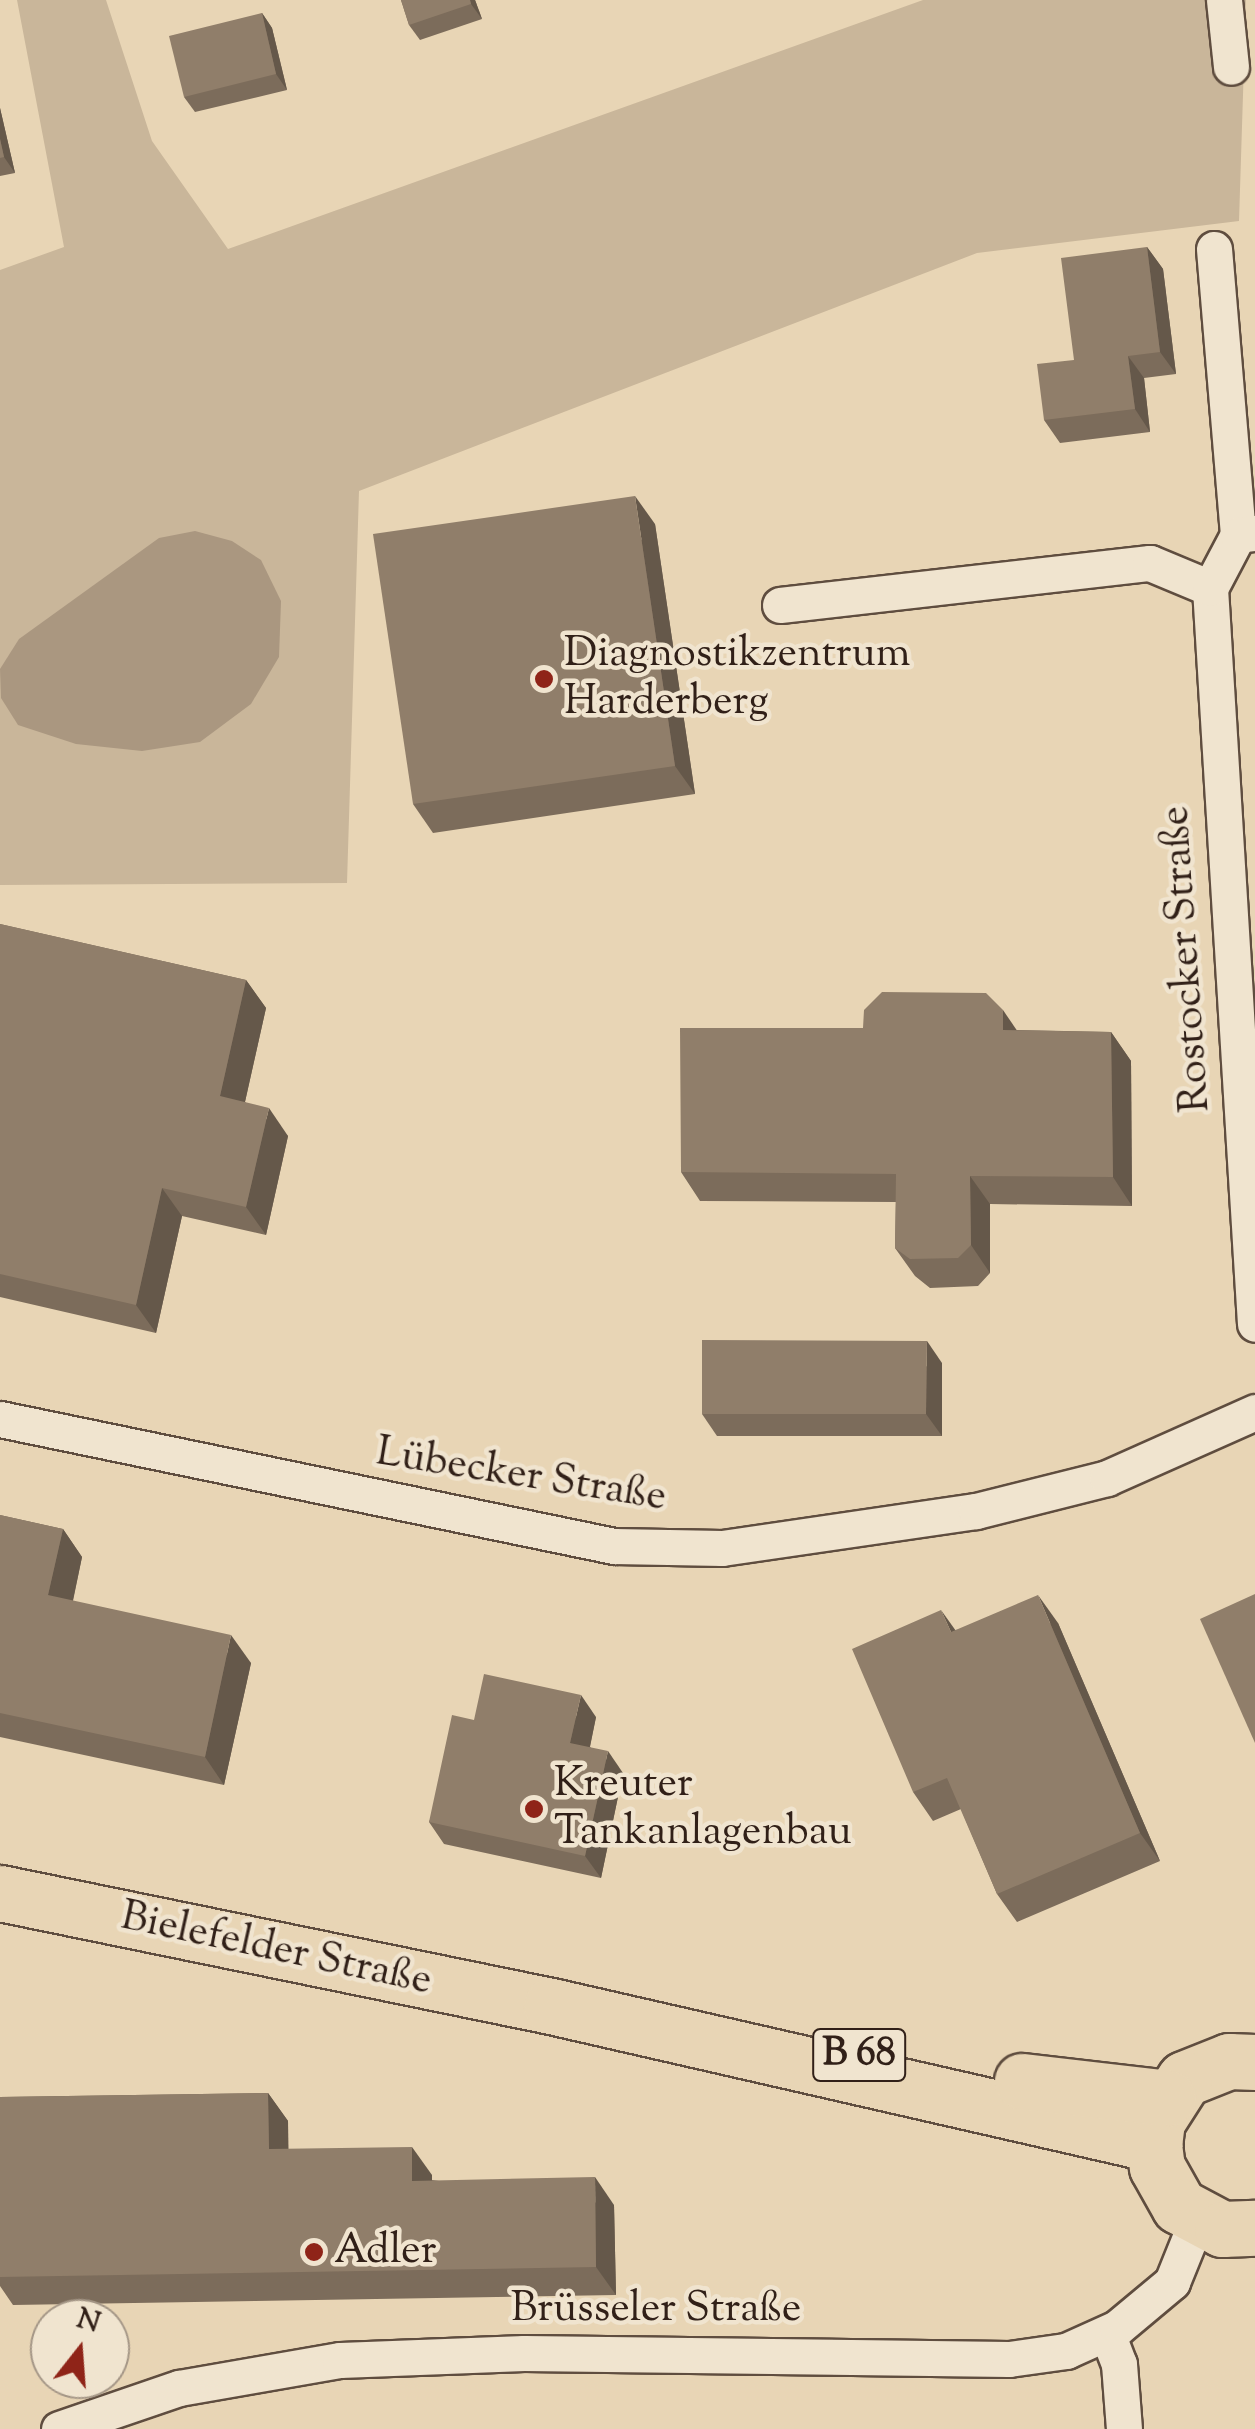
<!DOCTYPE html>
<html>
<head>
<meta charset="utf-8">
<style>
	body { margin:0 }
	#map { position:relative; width:1255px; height:2429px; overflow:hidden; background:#e8d5b5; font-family:"Sorts Mill Goudy",serif }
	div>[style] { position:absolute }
	.green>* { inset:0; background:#c9b69a }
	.water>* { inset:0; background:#aa9780 }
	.roads { filter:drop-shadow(2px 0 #5f4d3f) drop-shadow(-2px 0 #5f4d3f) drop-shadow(0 2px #5f4d3f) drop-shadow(0 -2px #5f4d3f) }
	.minor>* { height:35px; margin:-17.5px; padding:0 17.5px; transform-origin:17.5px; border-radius:17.5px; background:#f0e4cf }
	.primary>* { height:55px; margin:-27.5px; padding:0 27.5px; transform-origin:27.5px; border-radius:27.5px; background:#e8d5b5 }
	.wall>* { inset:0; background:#7c6c5b }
	.shaded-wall>* { inset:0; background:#65584a }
	.building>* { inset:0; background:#907e6a }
	.dots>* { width:28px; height:28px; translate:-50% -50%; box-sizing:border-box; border:5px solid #f0e4cf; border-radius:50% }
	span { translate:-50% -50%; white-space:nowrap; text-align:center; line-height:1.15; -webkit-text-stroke:9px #f0e4cf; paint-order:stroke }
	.shield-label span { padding:2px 8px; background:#f0e4cf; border:2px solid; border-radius:8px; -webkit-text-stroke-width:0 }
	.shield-label { font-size:40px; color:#312018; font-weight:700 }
	.poi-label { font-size:42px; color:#312018 }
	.left { translate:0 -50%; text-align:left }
	.street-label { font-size:42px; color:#312018 }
	.north { position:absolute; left:30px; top:2299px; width:100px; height:100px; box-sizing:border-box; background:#f0e4cf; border:2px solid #a49686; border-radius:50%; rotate:17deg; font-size:28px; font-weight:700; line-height:40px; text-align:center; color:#312018 }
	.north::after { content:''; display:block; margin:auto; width:35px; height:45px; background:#8f2418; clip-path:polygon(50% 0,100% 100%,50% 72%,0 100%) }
</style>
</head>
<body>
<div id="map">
	<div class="green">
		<div style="clip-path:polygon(17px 0,106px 0,152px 141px,228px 249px,923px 0,1246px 0,1239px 221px,977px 253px,359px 491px,347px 883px,0 885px,0 270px,64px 247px)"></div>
	</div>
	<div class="water">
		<div style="clip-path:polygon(195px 531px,232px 541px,261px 560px,281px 601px,279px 657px,251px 704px,200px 742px,142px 751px,76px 744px,18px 725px,1px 698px,0 669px,19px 639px,159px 538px)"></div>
	</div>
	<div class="roads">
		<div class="minor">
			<div style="left:1224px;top:0;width:67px;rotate:84deg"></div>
			<div style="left:1214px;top:249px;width:287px;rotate:85.2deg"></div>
			<div style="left:1210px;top:588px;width:737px;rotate:86.5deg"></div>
			<div style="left:780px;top:605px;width:372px;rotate:-6.5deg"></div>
			<div style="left:1150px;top:563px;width:65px;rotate:22.6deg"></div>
			<div style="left:1210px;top:588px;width:60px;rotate:-62.2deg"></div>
			<div style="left:1238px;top:535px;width:17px;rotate:-7deg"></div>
			<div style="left:0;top:1419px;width:627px;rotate:11.69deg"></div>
			<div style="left:614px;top:1546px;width:108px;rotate:1.1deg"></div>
			<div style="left:722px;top:1548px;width:257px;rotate:-8.3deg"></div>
			<div style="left:976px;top:1511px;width:135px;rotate:-14.1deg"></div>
			<div style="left:1107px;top:1478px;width:162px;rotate:-24deg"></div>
			<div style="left:1107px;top:2333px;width:33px;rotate:69deg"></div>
			<div style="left:1119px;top:2364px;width:65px;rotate:85.6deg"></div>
			<div style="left:59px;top:2429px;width:127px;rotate:-18.9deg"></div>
			<div style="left:179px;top:2388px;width:163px;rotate:-9.9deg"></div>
			<div style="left:340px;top:2360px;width:184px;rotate:-2.2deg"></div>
			<div style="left:524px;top:2353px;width:485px;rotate:0.7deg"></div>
			<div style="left:1009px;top:2359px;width:58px;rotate:-8deg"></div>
			<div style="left:1066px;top:2351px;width:56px;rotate:-24.3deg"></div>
			<div style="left:1117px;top:2328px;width:72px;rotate:-39.9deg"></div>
			<div style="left:1172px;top:2282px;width:67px;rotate:-68deg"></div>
		</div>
		<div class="primary">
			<div style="left:0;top:1893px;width:562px;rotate:11.59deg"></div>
			<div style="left:551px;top:2006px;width:619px;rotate:12.89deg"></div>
			<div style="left:1255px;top:2062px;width:26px;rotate:-178deg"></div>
			<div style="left:1229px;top:2061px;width:48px;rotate:158.2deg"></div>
			<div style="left:1184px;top:2079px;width:50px;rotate:122.7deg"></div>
			<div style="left:1157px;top:2121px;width:23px;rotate:97deg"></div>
			<div style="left:1154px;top:2144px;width:23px;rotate:83deg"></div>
			<div style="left:1157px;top:2167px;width:45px;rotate:60.6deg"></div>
			<div style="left:1179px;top:2206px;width:49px;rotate:28.1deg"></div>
			<div style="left:1222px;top:2229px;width:33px;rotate:-2deg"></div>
			<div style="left:1022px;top:2081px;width:147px;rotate:6.6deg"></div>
		</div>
	</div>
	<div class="wall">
		<div style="clip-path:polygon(401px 0,475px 0,482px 19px,420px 40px,409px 25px)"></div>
		<div style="clip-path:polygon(262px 13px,272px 28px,287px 90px,195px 112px,184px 97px)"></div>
		<div style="clip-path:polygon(0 108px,15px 173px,0 176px)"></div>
		<div style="clip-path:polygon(1147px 247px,1163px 269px,1176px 374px,1144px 378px,1150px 432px,1060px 443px,1044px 420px,1074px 360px)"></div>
		<div style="clip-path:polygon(655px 524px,695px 794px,433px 833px,413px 804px)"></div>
		<div style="clip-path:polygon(0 924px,246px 980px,266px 1008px,245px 1102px,288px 1136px,266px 1235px,182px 1216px,156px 1333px,0 1297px)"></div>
		<div style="clip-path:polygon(1017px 1030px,1111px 1032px,1131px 1061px,1132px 1206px,990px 1204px,990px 1273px,978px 1286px,930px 1288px,915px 1276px,895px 1248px,896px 1202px,700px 1201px,681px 1172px)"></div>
		<div style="clip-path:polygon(942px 1363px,942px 1436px,717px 1436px,702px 1414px)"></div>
		<div style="clip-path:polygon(0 1515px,63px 1529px,82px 1557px,73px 1601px,251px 1663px,224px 1785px,0 1737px)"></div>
		<div style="clip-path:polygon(1058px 1623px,1160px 1861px,1017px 1922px,997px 1894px,961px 1809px,933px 1821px,913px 1792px,955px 1630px)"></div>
		<div style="clip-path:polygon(596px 1717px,590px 1747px,623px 1773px,601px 1878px,444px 1844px,429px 1822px,474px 1720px)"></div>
		<div style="clip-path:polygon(268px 2093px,288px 2121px,288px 2149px,432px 2175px,432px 2180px,614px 2205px,616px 2295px,13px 2305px,0 2286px,0 2097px)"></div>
	</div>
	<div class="shaded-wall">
		<div style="clip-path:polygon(470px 0,475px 0,482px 19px,471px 4px)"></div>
		<div style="clip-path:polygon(262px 13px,272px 28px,287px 90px,276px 74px)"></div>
		<div style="clip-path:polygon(0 108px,15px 173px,4px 157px,0 139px)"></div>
		<div style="clip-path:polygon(1147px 247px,1163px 269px,1176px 374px,1160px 352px)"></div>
		<div style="clip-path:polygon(1128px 356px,1144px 378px,1150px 432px,1135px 409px)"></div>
		<div style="clip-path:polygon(635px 496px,655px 524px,695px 794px,675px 766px)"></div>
		<div style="clip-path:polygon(246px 980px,266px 1008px,240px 1124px,220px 1096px)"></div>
		<div style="clip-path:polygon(1003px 1010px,1022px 1038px,1003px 1030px)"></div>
		<div style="clip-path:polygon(1111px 1032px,1131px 1061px,1132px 1206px,1113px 1177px)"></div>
		<div style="clip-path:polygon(269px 1108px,288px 1136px,266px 1235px,246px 1207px)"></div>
		<div style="clip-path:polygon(970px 1176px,990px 1204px,990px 1273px,971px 1245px)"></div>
		<div style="clip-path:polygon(162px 1188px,182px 1216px,156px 1333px,136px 1305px)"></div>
		<div style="clip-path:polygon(927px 1341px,942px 1363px,942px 1436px,926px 1414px)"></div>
		<div style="clip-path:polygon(63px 1529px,82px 1557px,68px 1623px,48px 1595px)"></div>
		<div style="clip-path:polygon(1038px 1595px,1058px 1623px,1160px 1861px,1140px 1833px)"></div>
		<div style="clip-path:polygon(941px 1610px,961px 1638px,951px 1632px)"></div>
		<div style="clip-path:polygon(231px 1635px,251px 1663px,224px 1785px,205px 1757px)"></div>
		<div style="clip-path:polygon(581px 1695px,596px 1717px,586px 1765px,570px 1743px)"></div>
		<div style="clip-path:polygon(608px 1751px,623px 1773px,601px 1878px,585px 1856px)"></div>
		<div style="clip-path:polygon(268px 2093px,288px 2121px,289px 2178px,269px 2149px)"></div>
		<div style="clip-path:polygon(412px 2147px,432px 2175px,432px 2209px,412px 2181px)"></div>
		<div style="clip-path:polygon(595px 2177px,614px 2205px,616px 2295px,596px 2267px)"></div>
	</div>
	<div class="building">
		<div style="clip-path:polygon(401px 0,470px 0,471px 4px,409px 25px)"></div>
		<div style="clip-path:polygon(262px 13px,276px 74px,184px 97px,169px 36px)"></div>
		<div style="clip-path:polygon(0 139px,4px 157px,0 158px)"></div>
		<div style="clip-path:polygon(1147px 247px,1160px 352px,1128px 356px,1135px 409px,1044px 420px,1037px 364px,1074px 360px,1061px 258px)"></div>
		<div style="clip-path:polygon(635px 496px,675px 766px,413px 804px,373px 534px)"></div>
		<div style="clip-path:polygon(0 924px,246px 980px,220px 1096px,269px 1108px,246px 1207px,162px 1188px,136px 1305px,0 1274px)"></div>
		<div style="clip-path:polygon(882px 992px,986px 993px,1003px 1010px,1003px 1030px,1111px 1032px,1113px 1177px,970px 1176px,971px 1245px,958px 1258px,910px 1259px,895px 1248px,896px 1174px,681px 1172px,680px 1028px,863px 1028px,864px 1010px)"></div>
		<div style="clip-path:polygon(702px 1340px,927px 1341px,926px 1414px,702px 1414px)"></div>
		<div style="clip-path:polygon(0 1515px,63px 1529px,48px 1595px,231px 1635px,205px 1757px,0 1713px)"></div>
		<div style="clip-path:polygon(1255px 1594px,1255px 1743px,1200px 1619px)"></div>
		<div style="clip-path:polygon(1038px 1595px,1140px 1833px,997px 1894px,947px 1778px,913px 1792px,852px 1649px,941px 1610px,951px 1632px)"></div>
		<div style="clip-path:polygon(484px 1674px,581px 1695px,570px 1743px,608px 1751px,585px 1856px,429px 1822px,452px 1715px,474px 1720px)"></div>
		<div style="clip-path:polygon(268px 2093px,269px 2149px,412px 2147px,412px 2181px,595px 2177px,596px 2267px,0 2277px,0 2097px)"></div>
	</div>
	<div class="dots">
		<div style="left:544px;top:679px;background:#8f2418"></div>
		<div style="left:534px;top:1809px;background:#8f2418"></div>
		<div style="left:314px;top:2252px;background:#8f2418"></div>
	</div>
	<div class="shield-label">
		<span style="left:859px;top:2055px">B 68</span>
	</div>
	<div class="poi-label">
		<span class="left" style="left:564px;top:679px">Diagnostikzentrum<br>Harderberg</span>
		<span class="left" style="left:554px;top:1809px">Kreuter<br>Tankanlagenbau</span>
		<span class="left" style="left:334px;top:2252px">Adler</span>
	</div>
	<div class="street-label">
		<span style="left:1187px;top:959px;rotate:-94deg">Rostocker Straße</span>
		<span style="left:521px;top:1476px;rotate:9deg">Lübecker Straße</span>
		<span style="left:276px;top:1950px;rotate:12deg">Bielefelder Straße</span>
		<span style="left:656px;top:2310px">Brüsseler Straße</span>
	</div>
	<div class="north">N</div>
</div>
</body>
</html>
